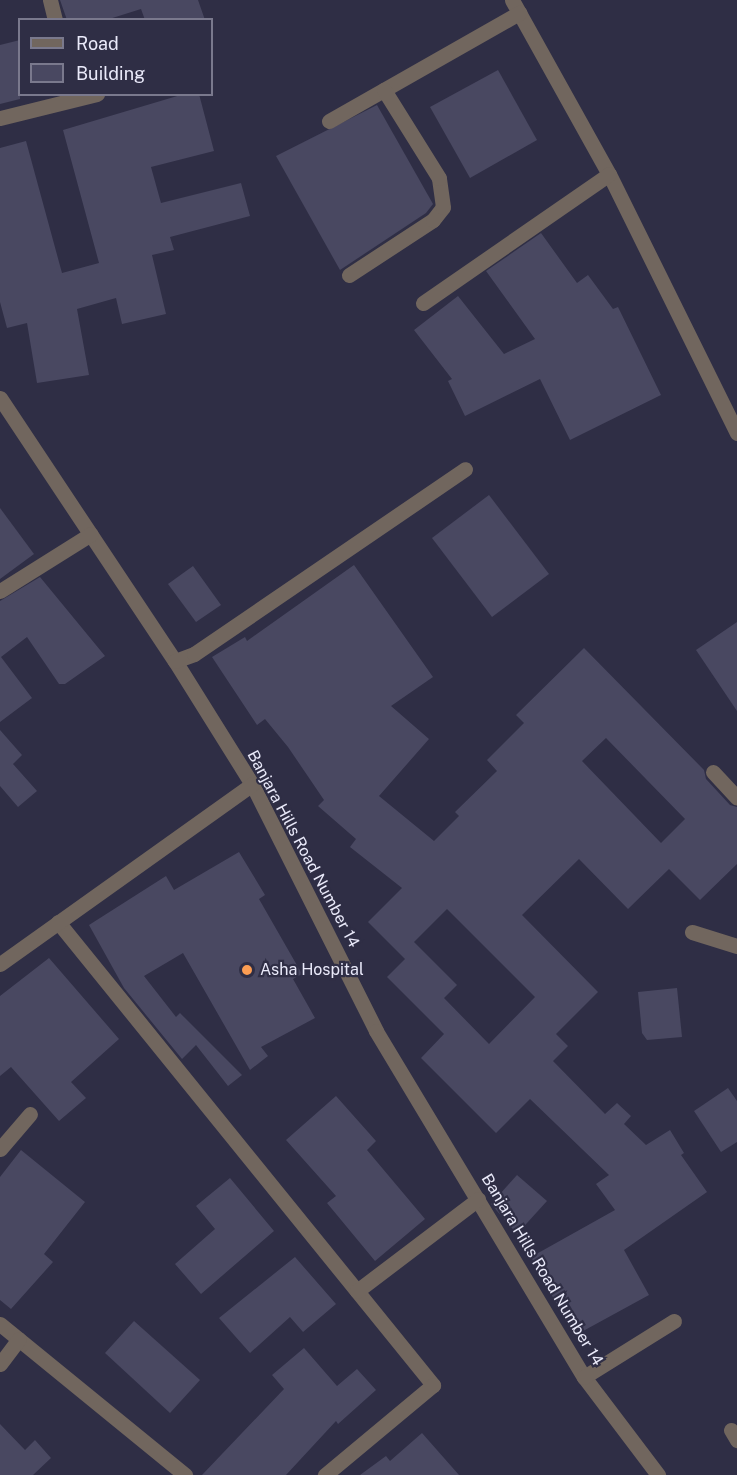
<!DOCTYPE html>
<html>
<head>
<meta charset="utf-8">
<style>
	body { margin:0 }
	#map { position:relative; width:737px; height:1475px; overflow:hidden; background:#2f2e45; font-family:"Public Sans",sans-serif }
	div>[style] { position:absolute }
	.building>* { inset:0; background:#494861 }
	.minor>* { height:15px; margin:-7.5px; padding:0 7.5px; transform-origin:7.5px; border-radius:7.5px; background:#71665e }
	.dots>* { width:16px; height:16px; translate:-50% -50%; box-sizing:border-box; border:3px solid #2f2e45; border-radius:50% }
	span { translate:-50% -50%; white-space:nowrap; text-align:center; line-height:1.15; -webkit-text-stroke:4.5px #2f2e45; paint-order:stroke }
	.street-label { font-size:16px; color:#eaeafa }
	.poi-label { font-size:16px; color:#eaeafa }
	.left { translate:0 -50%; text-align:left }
	.legend { position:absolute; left:18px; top:18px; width:195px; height:78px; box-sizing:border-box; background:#2f2e45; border:2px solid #7a798d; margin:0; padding:8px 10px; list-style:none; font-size:18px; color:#eaeafa }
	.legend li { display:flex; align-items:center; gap:12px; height:30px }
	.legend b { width:30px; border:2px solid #7a798d }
</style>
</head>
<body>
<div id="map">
	<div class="building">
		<div style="clip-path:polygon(60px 0,198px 0,205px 20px,145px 20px,141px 9px,106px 20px,67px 20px)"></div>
		<div style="clip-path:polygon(20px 40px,20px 99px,0 104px,0 45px)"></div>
		<div style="clip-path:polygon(498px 70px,537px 140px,470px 178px,430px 107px)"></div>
		<div style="clip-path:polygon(184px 94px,199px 94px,214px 151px,151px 167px,161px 203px,241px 183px,250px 216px,170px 237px,174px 250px,152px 255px,166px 314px,122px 324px,116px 298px,77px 309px,89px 375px,37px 383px,27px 323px,7px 328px,0 302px,0 148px,26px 141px,62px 273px,99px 263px,63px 130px)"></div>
		<div style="clip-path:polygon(377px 105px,433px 204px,426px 213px,340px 270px,276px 156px)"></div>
		<div style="clip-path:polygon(541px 233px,577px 283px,588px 275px,613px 309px,618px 307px,661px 395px,570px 440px,540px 379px,465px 416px,448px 381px,452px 379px,414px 330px,458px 296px,504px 354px,535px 339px,486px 271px)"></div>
		<div style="clip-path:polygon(489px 495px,549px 574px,492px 617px,432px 538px)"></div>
		<div style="clip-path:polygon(0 508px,34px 554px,0 579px)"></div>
		<div style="clip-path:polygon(evenodd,354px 565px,433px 677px,391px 706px,429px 739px,379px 796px,434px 841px,459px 816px,455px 812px,497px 771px,487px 760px,524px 723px,516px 715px,584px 648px,704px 770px,706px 779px,730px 805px,737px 807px,737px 864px,700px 900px,669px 869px,628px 909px,579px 859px,522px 915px,598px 992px,556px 1034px,568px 1046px,553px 1061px,605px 1114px,617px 1103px,631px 1116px,624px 1124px,646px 1145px,670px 1130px,684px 1153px,681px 1155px,707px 1192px,624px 1250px,649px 1295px,574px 1336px,531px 1257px,615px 1210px,596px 1184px,609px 1175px,530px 1099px,496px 1133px,421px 1058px,444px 1034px,387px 977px,405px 959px,368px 922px,402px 888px,350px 847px,356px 839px,318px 806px,324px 800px,288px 747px,265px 719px,257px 725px,212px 657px,245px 637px,247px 641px,354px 565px,606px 738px,685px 819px,661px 843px,582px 761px,606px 738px,354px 565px,447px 909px,535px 997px,489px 1044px,444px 998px,457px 985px,414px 942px,447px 909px)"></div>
		<div style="clip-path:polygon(193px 566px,221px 605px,196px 622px,168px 584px)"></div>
		<div style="clip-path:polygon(40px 577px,105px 656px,65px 684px,59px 684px,27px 637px,1px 657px,32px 698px,0 722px,0 601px)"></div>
		<div style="clip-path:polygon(737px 622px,737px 711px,696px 650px)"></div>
		<div style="clip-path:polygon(0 730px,22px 755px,13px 764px,37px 791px,18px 807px,0 786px)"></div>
		<div style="clip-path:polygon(239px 852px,265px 895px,259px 899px,302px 974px,293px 979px,315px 1018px,261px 1047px,268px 1056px,250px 1070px,183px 953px,144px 976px,176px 1017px,180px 1013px,242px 1075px,228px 1086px,196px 1045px,182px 1059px,124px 988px,89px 925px,166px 876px,174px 890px)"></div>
		<div style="clip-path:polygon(49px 958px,119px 1039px,71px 1082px,86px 1098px,59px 1121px,11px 1067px,0 1076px,0 996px)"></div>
		<div style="clip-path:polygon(677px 988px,682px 1037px,647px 1040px,642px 1033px,638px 992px)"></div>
		<div style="clip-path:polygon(728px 1088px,737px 1101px,737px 1142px,721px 1152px,694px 1111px)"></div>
		<div style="clip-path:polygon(336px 1096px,376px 1141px,367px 1150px,425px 1219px,375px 1261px,327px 1203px,336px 1196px,286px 1140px)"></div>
		<div style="clip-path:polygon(21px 1150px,85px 1202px,44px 1254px,53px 1262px,11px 1309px,0 1300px,0 1177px)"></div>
		<div style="clip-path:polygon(517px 1175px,547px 1201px,517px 1234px,491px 1204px)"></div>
		<div style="clip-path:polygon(230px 1178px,274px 1231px,201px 1294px,175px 1264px,215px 1229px,196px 1206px)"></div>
		<div style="clip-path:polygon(295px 1257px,336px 1304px,303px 1332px,290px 1317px,250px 1353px,219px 1318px)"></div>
		<div style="clip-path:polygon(134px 1321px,200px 1380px,170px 1413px,105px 1353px)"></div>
		<div style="clip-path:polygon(304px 1348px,337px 1386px,357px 1369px,376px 1390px,338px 1424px,336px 1421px,286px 1475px,202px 1475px,284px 1389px,272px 1375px)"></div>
		<div style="clip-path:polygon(0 1424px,25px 1450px,35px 1440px,51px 1458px,33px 1475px,0 1475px)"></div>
		<div style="clip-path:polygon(422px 1433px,459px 1475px,360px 1475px,386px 1456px,390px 1461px)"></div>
	</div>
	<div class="minor">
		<div style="left:50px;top:0;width:21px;rotate:76deg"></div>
		<div style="left:512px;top:0;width:199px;rotate:60.9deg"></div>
		<div style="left:609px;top:174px;width:289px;rotate:63.7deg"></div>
		<div style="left:0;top:118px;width:100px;rotate:-13.9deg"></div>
		<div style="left:329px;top:121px;width:219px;rotate:-29.6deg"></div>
		<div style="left:349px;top:275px;width:100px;rotate:-33.2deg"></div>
		<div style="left:433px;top:220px;width:16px;rotate:-52deg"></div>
		<div style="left:443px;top:207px;width:29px;rotate:-98deg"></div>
		<div style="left:439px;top:178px;width:104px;rotate:-122deg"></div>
		<div style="left:423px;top:303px;width:226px;rotate:-34.7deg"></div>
		<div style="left:0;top:398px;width:316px;rotate:56.4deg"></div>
		<div style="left:175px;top:661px;width:145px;rotate:58deg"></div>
		<div style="left:252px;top:784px;width:276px;rotate:63.3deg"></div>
		<div style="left:376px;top:1031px;width:404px;rotate:59deg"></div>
		<div style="left:584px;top:1377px;width:123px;rotate:52.9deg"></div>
		<div style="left:0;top:591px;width:107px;rotate:-32.1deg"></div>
		<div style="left:175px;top:661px;width:20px;rotate:-20deg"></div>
		<div style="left:194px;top:654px;width:328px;rotate:-34.3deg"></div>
		<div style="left:713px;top:772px;width:35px;rotate:47deg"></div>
		<div style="left:58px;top:922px;width:596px;rotate:50.99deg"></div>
		<div style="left:433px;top:1385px;width:141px;rotate:140.2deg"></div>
		<div style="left:692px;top:932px;width:47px;rotate:17.3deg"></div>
		<div style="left:0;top:964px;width:310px;rotate:-35.5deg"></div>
		<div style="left:0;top:1149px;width:46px;rotate:-49.4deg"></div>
		<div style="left:357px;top:1291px;width:152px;rotate:-37.2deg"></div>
		<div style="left:0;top:1324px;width:239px;rotate:39.2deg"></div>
		<div style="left:0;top:1364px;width:31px;rotate:-53deg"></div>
		<div style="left:584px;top:1377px;width:106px;rotate:-31.9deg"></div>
		<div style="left:731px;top:1430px;width:12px;rotate:59deg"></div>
	</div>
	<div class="dots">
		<div style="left:247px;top:970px;background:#fc9d53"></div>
	</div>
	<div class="street-label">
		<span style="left:303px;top:849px;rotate:62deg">Banjara Hills Road Number 14</span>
		<span style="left:542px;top:1270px;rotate:59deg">Banjara Hills Road Number 14</span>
	</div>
	<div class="poi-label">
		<span class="left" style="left:260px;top:970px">Asha Hospital</span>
	</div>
	<ul class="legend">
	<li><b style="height:8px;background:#71665e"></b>Road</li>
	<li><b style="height:16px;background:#494861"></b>Building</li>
	</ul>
</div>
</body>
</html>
